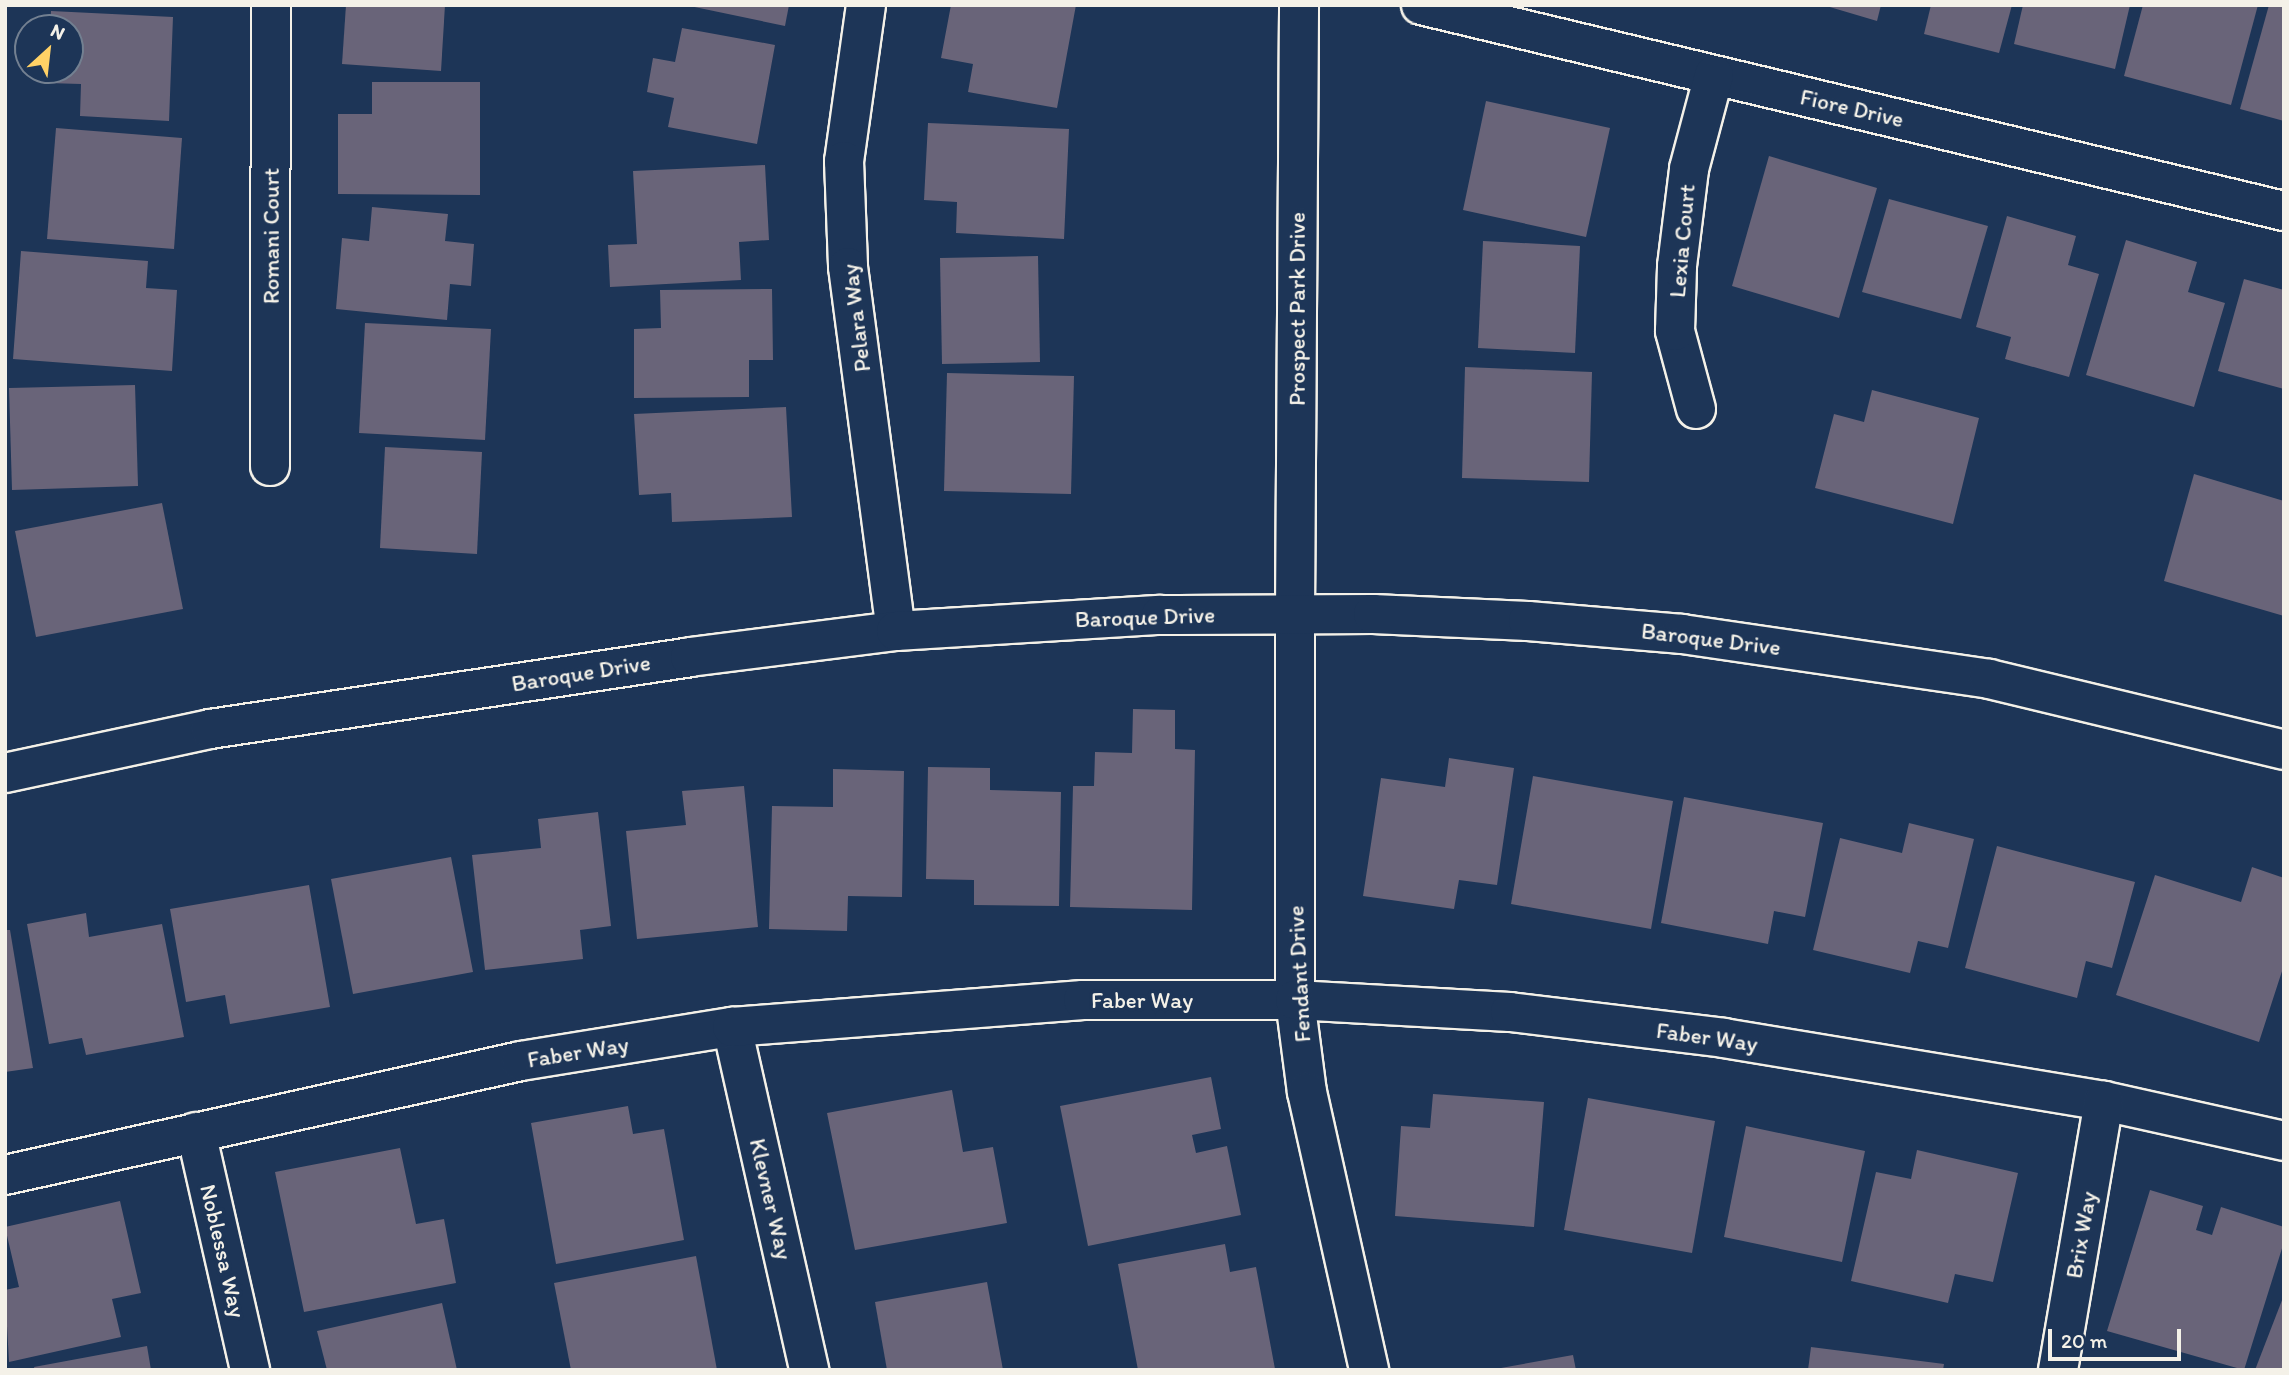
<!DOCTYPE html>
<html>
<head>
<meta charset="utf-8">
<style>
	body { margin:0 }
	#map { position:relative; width:2289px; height:1375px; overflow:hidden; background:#1d3557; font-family:Itim,sans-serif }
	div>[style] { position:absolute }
	.building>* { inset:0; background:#696479 }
	.roads { filter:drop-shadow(2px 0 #f4f1e8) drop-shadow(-2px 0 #f4f1e8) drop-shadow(0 2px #f4f1e8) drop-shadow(0 -2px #f4f1e8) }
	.minor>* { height:38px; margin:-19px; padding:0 19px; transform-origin:19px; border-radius:19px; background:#1d3557 }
	.tertiary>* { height:38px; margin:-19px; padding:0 19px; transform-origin:19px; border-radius:19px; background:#1d3557 }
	span { translate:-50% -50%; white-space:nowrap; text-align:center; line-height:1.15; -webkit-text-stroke:7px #1d3557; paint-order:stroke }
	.street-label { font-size:23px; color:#f4f1e8 }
	.frame { position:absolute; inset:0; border:7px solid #f4f1e8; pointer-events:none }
	.north { position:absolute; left:14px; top:14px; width:70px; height:70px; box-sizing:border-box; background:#1d3557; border:2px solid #738091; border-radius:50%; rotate:27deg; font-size:19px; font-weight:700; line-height:28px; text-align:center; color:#f4f1e8 }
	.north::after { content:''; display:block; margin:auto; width:24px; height:32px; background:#ffd166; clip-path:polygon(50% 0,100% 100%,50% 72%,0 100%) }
	.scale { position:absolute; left:2048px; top:1329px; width:133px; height:32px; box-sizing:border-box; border:4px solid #f4f1e8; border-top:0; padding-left:9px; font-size:21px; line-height:24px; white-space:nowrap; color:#f4f1e8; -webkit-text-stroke:5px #1d3557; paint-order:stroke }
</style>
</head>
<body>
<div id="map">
	<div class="building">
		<div style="clip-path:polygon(346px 5px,445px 5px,441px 71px,342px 64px)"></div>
		<div style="clip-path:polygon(685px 5px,789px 5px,785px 26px)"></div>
		<div style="clip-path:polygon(951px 5px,1076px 5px,1057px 108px,968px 92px,973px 64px,941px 58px)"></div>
		<div style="clip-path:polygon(1823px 5px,1881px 5px,1877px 21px)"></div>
		<div style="clip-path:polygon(1931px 5px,2012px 5px,1999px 53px,1924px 34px)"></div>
		<div style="clip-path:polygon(2023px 5px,2130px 5px,2115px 69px,2014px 44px)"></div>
		<div style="clip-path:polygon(2143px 5px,2258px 5px,2231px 105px,2124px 76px)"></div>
		<div style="clip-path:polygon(2269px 5px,2284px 5px,2284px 121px,2240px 109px)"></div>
		<div style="clip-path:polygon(51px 11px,173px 17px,169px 121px,80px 116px,81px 84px,47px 83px,48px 70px,70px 70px,70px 28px,50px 28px)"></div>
		<div style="clip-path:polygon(682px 28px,775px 45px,757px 144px,668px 127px,674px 98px,647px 92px,653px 58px,675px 62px)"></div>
		<div style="clip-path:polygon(372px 82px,480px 82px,480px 195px,338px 194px,338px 114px,372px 114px)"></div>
		<div style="clip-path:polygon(1486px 101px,1610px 128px,1586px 237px,1463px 210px)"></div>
		<div style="clip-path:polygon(928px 123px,1069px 129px,1064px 239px,956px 233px,957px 202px,924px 200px)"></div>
		<div style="clip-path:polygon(56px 128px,182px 138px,174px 249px,47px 239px)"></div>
		<div style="clip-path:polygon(1769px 156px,1877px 188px,1839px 318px,1732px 286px)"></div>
		<div style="clip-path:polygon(765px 165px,769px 240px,739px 242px,741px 280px,610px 287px,608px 245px,637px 244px,633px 171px)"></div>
		<div style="clip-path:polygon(1889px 199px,1988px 226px,1961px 319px,1862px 292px)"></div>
		<div style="clip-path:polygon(372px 207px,448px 214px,445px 241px,474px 244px,471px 286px,450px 284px,447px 320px,336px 309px,342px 238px,369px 241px)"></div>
		<div style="clip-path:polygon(2007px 216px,2076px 236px,2068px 265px,2099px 274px,2069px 377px,2005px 359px,2011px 337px,1976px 327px)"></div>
		<div style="clip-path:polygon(2126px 240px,2197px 262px,2188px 292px,2225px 303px,2194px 407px,2086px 375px)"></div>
		<div style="clip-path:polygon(1483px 241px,1580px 246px,1575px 353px,1478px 348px)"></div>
		<div style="clip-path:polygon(21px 251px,148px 261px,146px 288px,177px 290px,172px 371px,13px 359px)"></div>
		<div style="clip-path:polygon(1038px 256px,1040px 362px,942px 364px,940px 258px)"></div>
		<div style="clip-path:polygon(2244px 279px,2284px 290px,2284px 389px,2218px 371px)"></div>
		<div style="clip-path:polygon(772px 289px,773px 360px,749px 360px,749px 397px,634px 398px,634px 329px,661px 328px,660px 290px)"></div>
		<div style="clip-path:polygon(365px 323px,491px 329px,485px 440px,359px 433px)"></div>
		<div style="clip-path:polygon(1465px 367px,1592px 372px,1589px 482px,1462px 478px)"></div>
		<div style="clip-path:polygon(947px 373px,1074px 376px,1071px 494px,944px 491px)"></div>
		<div style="clip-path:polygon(135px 385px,138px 486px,12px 490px,9px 388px)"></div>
		<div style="clip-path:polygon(1872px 390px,1979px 418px,1953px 524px,1815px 488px,1834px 414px,1864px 422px)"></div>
		<div style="clip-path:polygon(786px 407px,792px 517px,672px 522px,671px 493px,639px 495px,634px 414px)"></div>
		<div style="clip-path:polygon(385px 447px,482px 452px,477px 554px,380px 548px)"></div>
		<div style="clip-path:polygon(2194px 474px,2284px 501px,2284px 616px,2164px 581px)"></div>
		<div style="clip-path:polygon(162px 503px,183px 609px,36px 637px,15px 531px)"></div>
		<div style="clip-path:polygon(1133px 709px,1175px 710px,1175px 749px,1195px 750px,1192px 910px,1070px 907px,1073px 786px,1094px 786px,1095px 752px,1132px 753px)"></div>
		<div style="clip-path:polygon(1449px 758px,1514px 768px,1497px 885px,1459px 880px,1454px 909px,1363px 896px,1381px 778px,1445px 787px)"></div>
		<div style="clip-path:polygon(928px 767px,990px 768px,990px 790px,1061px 792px,1059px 906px,974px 905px,974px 880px,926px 879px)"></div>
		<div style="clip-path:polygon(833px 769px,904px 771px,902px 897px,848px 896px,847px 931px,769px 929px,772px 806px,833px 807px)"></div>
		<div style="clip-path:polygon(1533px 776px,1673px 801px,1651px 929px,1511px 904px)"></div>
		<div style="clip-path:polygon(744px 786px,758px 927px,637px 939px,626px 831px,686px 825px,682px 791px)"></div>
		<div style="clip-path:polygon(1684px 797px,1823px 823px,1805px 917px,1774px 911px,1768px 944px,1661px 923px)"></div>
		<div style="clip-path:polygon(598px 812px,611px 926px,580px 930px,583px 959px,485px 970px,472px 855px,541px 848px,538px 819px)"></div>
		<div style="clip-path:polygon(1909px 823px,1974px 839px,1948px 948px,1918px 941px,1910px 973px,1813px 950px,1840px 838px,1902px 853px)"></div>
		<div style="clip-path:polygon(1997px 846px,2135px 882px,2112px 968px,2086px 961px,2077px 998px,1965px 968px)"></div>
		<div style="clip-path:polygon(451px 857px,473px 972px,353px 994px,331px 879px)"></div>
		<div style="clip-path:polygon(2252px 867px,2284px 878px,2284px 965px,2259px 1042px,2116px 995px,2155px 875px,2241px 902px)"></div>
		<div style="clip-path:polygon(309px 885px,330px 1007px,230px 1024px,225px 995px,186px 1002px,170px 909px)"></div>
		<div style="clip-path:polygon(86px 913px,89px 937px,162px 924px,184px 1037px,86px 1055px,82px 1038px,49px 1044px,27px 924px)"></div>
		<div style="clip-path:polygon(5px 930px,10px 930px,33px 1068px,5px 1072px)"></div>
		<div style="clip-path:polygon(1211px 1077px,1221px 1129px,1192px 1135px,1196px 1153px,1227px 1146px,1241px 1215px,1088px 1246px,1060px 1106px)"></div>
		<div style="clip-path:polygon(952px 1090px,963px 1152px,993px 1147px,1007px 1223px,855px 1250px,827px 1113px)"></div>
		<div style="clip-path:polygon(1433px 1094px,1544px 1102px,1534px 1227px,1395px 1216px,1401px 1126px,1430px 1128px)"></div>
		<div style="clip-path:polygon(1588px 1098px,1715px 1121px,1692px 1253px,1564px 1230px)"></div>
		<div style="clip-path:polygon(628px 1106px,633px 1134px,664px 1129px,684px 1240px,556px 1264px,531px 1123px)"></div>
		<div style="clip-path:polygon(1746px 1126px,1865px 1151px,1842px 1262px,1724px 1237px)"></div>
		<div style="clip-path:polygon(400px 1148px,416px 1224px,444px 1219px,456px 1283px,304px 1312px,275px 1172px)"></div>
		<div style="clip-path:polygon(1917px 1150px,2018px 1173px,1993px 1282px,1955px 1274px,1948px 1303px,1851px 1281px,1876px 1172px,1911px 1179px)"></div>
		<div style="clip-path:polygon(2150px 1190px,2203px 1206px,2196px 1230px,2212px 1235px,2221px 1207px,2284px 1227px,2284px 1242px,2244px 1370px,2107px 1331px)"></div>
		<div style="clip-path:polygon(120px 1201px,141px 1293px,112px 1299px,121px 1337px,9px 1362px,5px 1290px,19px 1287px,5px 1227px)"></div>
		<div style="clip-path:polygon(1225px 1244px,1230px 1272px,1256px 1267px,1275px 1369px,1138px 1370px,1118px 1264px)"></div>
		<div style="clip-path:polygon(696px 1256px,717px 1370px,571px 1370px,554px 1283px)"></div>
		<div style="clip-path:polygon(987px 1282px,1003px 1370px,887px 1370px,875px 1302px)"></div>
		<div style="clip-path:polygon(2284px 1295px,2284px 1370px,2255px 1370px)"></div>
		<div style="clip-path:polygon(442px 1303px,457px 1370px,327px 1370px,317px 1331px)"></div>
		<div style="clip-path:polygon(147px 1346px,151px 1370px,35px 1370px,34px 1367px)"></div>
		<div style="clip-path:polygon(1811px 1347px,1944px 1364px,1943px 1370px,1808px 1370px)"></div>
		<div style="clip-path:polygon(1573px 1355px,1576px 1370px,1501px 1370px,1501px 1368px)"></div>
	</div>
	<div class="roads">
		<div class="minor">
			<div style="left:866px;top:5px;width:158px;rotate:98deg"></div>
			<div style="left:844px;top:161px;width:106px;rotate:87.8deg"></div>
			<div style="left:848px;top:267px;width:367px;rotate:82.5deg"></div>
			<div style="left:1421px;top:5px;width:887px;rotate:13.43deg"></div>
			<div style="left:1696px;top:409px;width:81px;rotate:-105.1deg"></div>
			<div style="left:1675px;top:331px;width:65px;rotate:-88.2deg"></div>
			<div style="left:1677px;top:266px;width:98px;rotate:-82.9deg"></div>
			<div style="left:1689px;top:169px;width:97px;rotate:-75.1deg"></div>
			<div style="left:270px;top:466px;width:461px;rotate:-89.9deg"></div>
			<div style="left:1295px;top:614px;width:386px;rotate:90deg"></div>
			<div style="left:1295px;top:1000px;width:93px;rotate:82.6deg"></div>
			<div style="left:1307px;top:1092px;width:285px;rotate:77.4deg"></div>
			<div style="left:732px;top:1027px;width:352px;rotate:77.3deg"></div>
			<div style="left:196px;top:1132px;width:244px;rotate:77.2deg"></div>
			<div style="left:5px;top:1175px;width:528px;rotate:-12.46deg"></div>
			<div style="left:521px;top:1061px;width:214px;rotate:-9.2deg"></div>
			<div style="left:732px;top:1027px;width:352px;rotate:-4.4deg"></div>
			<div style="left:1083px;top:1000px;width:212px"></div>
			<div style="left:1295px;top:1000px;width:215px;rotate:3.2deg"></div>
			<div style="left:1510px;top:1012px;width:216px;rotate:6.9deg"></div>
			<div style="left:1724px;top:1038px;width:385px;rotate:9.4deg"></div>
			<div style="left:2104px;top:1101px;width:184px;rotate:12.5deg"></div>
			<div style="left:2058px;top:1370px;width:273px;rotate:-80.3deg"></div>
		</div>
		<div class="tertiary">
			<div style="left:1295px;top:614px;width:609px;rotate:-89.62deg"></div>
			<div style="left:5px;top:773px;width:210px;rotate:-12.1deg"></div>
			<div style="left:210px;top:729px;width:485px;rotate:-8.5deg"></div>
			<div style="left:690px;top:657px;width:208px;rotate:-7.2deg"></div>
			<div style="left:896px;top:631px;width:265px;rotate:-3.5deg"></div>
			<div style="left:1161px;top:615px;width:212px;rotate:-0.3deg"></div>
			<div style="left:1373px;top:614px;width:155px;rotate:2.6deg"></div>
			<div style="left:1528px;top:621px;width:155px;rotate:4.8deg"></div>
			<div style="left:1682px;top:634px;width:310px;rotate:8.3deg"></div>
			<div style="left:1989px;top:679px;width:303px;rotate:13.5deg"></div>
		</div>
	</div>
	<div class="street-label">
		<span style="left:1852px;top:108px;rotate:13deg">Fiore Drive</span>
		<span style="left:271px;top:236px;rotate:-90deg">Romani Court</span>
		<span style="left:1682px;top:241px;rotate:-85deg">Lexia Court</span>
		<span style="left:1297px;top:309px;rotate:-90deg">Prospect Park Drive</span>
		<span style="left:856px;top:318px;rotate:-97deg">Pelara Way</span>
		<span style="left:1145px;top:617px;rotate:-2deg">Baroque Drive</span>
		<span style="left:1711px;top:639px;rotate:7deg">Baroque Drive</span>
		<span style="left:581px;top:673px;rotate:-9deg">Baroque Drive</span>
		<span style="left:1299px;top:974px;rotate:-93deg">Fendant Drive</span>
		<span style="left:1142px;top:1000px">Faber Way</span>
		<span style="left:1707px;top:1037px;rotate:8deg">Faber Way</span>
		<span style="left:578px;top:1052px;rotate:-9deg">Faber Way</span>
		<span style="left:771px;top:1199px;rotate:77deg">Klevner Way</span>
		<span style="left:2081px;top:1235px;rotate:-80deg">Brix Way</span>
		<span style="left:223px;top:1251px;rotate:77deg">Noblessa Way</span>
	</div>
	<div class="frame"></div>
	<div class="north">N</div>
	<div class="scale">20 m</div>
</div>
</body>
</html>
